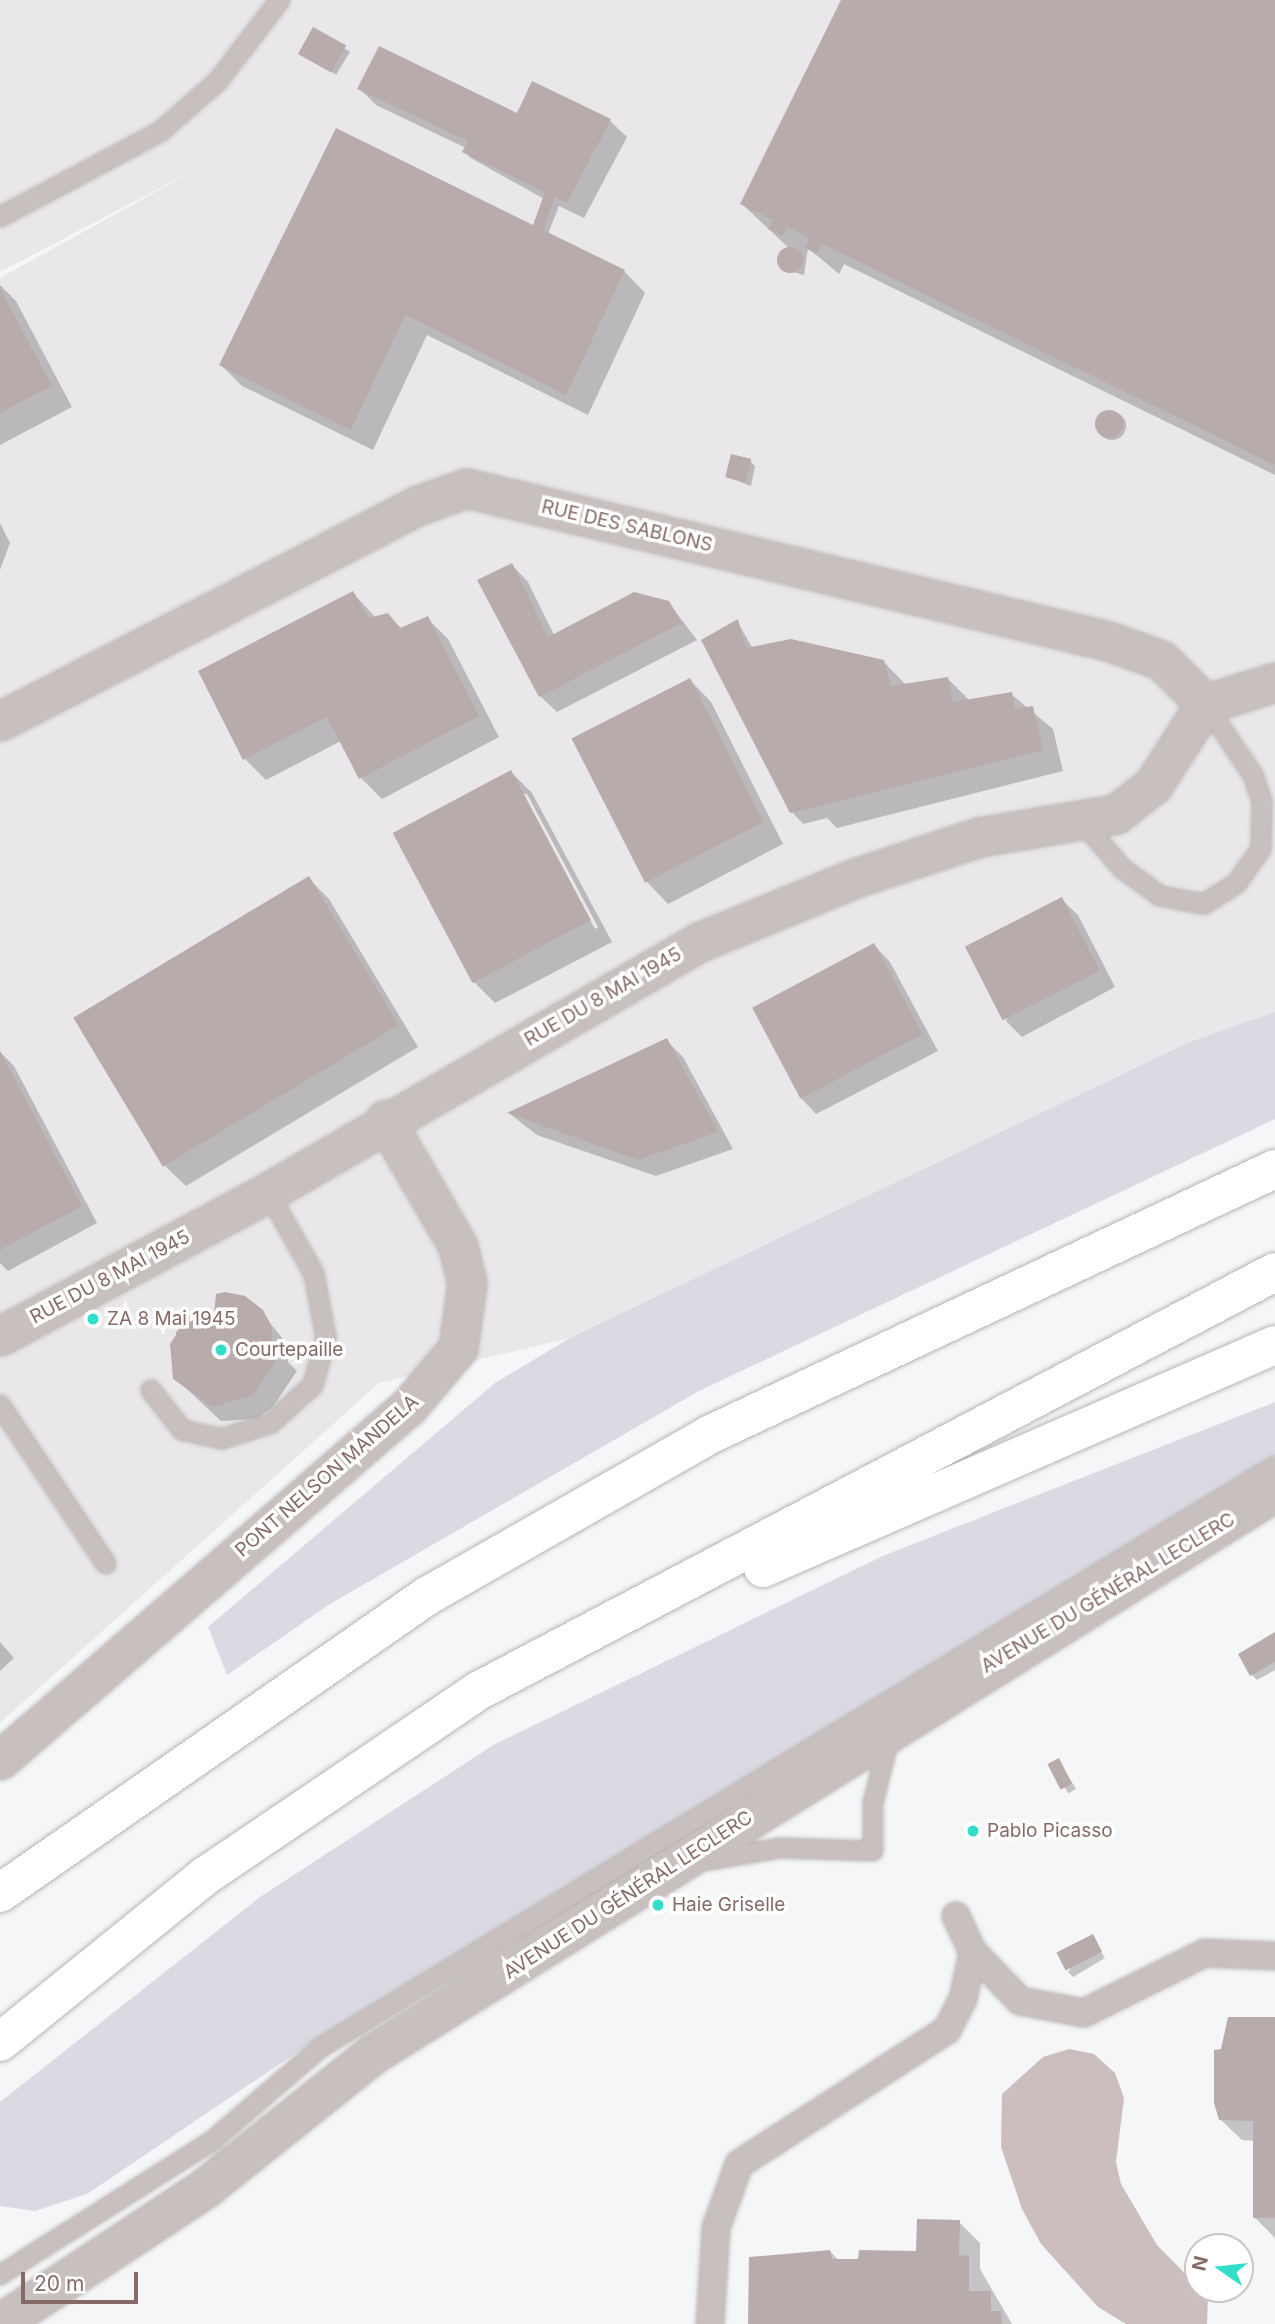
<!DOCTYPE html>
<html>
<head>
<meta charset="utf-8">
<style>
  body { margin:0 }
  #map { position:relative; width:1275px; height:2324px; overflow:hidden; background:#f5f6f8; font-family:Inter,sans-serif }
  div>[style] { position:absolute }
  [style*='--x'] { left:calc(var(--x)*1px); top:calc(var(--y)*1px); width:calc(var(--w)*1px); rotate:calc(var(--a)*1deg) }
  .built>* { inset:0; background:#e9e7e9 }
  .green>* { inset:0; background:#dbdae2 }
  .water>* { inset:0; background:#ccbebe }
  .shadow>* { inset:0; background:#0003; transform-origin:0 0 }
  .round { border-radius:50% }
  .building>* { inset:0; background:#b8abab; transform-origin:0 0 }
  .roads { filter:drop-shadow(0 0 2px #bab4b3) drop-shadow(0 0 2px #bab4b3) }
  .service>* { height:18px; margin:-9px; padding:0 9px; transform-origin:9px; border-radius:9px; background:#c7c0bf }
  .pedestrian>* { height:26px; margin:-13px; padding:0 13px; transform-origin:13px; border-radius:13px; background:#c7c0bf }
  .minor>* { height:37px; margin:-18.5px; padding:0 18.5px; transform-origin:18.5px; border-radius:18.5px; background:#c7c0bf }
  .tertiary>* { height:38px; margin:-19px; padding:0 19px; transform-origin:19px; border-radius:19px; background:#c7c0bf }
  .trunk>* { height:38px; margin:-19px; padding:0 19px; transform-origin:19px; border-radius:19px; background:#fff }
  .dots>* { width:19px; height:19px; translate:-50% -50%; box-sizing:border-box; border:4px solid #fff; border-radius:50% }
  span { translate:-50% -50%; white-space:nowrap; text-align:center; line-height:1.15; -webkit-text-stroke:7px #fff; paint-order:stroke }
  .street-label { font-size:19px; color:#856b68 }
  .poi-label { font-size:19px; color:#856b68 }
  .left { translate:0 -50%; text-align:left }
  .north { position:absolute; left:1184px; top:2233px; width:70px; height:70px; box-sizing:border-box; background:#fff; border:2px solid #cec4c3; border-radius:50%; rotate:284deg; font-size:19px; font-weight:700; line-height:28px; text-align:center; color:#856b68 }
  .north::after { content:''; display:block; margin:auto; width:24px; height:32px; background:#30dec9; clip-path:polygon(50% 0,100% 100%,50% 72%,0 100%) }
  .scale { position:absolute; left:21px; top:2272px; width:117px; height:32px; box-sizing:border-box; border:4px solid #856b68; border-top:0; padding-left:9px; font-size:21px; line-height:24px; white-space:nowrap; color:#856b68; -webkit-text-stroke:5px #fff; paint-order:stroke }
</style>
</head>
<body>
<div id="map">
  <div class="built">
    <i style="clip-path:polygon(0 0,1275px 0,1275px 1036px,570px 1338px,379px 1383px,0 1723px,0 278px,204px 165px,0 272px)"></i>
  </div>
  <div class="green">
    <i style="clip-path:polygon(1275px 1012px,1275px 1119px,699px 1391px,330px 1604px,227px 1675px,208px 1627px,495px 1383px,570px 1338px,1190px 1042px)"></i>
    <i style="clip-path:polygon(1275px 1402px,1275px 1456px,311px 2043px,87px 2194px,35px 2211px,0 2206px,0 2102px,260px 1897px,495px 1744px,885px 1555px)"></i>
  </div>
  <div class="water">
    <i style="clip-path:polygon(1069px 2049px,1094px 2054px,1115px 2073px,1124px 2098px,1116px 2162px,1121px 2184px,1157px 2245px,1208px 2297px,1207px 2324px,1126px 2324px,1098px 2307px,1041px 2244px,1022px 2209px,1001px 2147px,1002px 2094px,1043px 2057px)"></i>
  </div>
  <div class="shadow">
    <i style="clip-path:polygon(843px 0,1275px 0,1275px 475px,844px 264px,839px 274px,808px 248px,804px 275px,781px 269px,781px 250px,793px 252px,742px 204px)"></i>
    <i style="left:314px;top:30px;width:42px;height:27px;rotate:31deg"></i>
    <i style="clip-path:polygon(533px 83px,610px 121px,627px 137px,584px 218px,559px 206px,548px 234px,624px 271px,645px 293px,588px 415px,427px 335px,373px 450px,242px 386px,221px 365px,533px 227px,544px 199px,469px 157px,466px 148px,376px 105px,359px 88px,518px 115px)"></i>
    <i style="clip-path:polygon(0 285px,16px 301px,72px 407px,0 445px)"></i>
    <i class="round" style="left:1098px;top:412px;width:28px;height:28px"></i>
    <i style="clip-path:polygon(750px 461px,755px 466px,751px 486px,727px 477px)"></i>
    <i style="clip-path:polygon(0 523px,10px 543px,0 570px)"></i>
    <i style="clip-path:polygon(512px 565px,528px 582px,554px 635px,668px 602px,697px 640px,557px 712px,540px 696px)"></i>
    <i style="clip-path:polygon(353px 593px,376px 618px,388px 615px,402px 629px,427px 618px,448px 639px,499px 737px,382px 799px,361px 778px,341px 741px,266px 780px,245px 759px)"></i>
    <i style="clip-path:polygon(737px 621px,753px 649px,883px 661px,906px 685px,947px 678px,969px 700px,1011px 694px,1053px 729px,1063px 771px,837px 828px,827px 818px,803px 824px,792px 812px)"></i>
    <i style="clip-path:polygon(690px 680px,711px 702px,783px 844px,668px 904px,647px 882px,575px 741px)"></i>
    <i style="clip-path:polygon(evenodd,511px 772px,532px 793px,612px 942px,495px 1003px,474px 982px,511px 772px,523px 794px,527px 794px,598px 927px,595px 929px,523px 794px)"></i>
    <i style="clip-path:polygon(308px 878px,329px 899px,418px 1047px,186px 1186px,164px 1165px)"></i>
    <i style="clip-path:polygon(1061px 899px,1078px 915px,1115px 987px,1022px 1037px,1006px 1021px)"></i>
    <i style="clip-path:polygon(874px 945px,890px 962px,938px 1051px,816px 1114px,800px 1097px,754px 1008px)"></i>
    <i style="clip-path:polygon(666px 1040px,683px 1057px,733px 1149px,656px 1176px,537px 1135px,510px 1114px)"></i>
    <i style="clip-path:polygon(0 1052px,14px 1066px,97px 1223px,8px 1271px,0 1263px)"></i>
    <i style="clip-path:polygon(255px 1305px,288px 1345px,288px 1362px,297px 1371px,273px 1407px,256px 1419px,221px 1421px,175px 1378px,176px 1332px,194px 1314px,216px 1317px)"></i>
    <i style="clip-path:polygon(1275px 1638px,1275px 1670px,1257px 1680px,1252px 1675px)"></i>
    <i style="clip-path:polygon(0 1642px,14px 1658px,0 1671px)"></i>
    <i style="left:1058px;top:1760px;width:34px;height:9px;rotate:58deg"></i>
    <i style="clip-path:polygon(1092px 1937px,1105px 1958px,1073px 1977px,1068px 1972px)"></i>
    <i style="clip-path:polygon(1275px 2020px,1275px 2238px,1254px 2217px,1255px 2141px,1242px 2140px,1220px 2119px,1222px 2051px)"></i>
    <i style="clip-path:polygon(959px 2222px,980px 2243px,980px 2269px,1012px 2324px,749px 2324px,830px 2251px,839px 2261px,917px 2252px)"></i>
  </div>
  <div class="building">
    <i style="clip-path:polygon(841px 0,1275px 0,1275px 465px,822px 244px,817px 254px,805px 248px,810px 238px,787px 227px,783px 236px,768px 229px,773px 220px,740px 204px)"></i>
    <i style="left:313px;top:27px;width:38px;height:31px;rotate:29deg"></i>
    <i style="clip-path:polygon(379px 46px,517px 113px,532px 81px,611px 119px,567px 203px,555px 197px,543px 230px,625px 270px,566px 395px,405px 315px,351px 430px,219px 365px,336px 128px,533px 225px,545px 192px,462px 152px,468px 141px,357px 89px)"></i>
    <i class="round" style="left:777px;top:247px;width:26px;height:26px"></i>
    <i style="clip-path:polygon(0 288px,52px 386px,0 413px)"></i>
    <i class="round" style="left:1095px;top:410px;width:28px;height:28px"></i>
    <i style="left:731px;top:454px;width:21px;height:24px;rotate:14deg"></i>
    <i style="clip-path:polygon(512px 563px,548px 637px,634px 592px,669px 601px,682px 623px,539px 697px,477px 580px)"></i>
    <i style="clip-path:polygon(353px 591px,368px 618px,388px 613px,400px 628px,428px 616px,479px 716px,359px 779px,327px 717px,243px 760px,198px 671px)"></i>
    <i style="clip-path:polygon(738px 619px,746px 648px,791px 639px,884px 660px,891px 686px,948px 677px,953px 702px,1012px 692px,1015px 709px,1033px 706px,1043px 750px,790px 813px,701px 640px)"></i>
    <i style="left:690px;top:678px;width:162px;height:133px;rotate:63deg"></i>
    <i style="left:511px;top:770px;width:170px;height:134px;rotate:62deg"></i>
    <i style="left:309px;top:876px;width:174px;height:275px;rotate:59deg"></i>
    <i style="left:1062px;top:897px;width:83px;height:109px;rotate:63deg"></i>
    <i style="left:874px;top:943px;width:103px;height:138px;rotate:62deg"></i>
    <i style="clip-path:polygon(667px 1038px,718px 1132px,638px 1160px,507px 1113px)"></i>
    <i style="clip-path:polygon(0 1051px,82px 1206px,0 1250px)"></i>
    <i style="clip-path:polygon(225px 1292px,245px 1296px,263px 1310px,272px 1327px,272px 1351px,281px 1353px,253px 1395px,213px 1407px,173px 1379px,170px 1344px,190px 1314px,214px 1315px,216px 1294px)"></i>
    <i style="clip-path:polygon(1275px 1632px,1275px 1662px,1250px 1676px,1238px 1654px)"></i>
    <i style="left:1059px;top:1758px;width:29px;height:13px;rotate:63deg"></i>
    <i style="left:1093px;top:1934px;width:20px;height:41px;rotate:63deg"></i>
    <i style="clip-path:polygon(1228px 2017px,1275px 2017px,1275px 2218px,1253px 2218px,1253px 2121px,1219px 2120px,1214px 2103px,1214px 2050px,1221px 2049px)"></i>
    <i style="clip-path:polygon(917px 2219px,960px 2220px,959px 2256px,969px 2255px,969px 2291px,991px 2291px,991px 2311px,1001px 2311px,1002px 2324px,748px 2324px,749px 2257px,830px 2250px,832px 2259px,858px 2259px,859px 2250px,916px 2251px)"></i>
  </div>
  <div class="roads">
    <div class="service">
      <i style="--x:0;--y:217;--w:181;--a:-28"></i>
      <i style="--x:160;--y:132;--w:77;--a:-41.3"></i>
      <i style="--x:218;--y:81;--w:102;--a:-52.6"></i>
      <i style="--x:1082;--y:822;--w:62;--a:48.9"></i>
      <i style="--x:1123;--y:869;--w:46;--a:36.1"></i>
      <i style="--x:1160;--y:896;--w:45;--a:10.3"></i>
      <i style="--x:1204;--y:904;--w:39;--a:-32"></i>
      <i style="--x:1237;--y:883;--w:42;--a:-54.8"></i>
      <i style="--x:1261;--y:849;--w:48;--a:-88.8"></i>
      <i style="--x:1262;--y:801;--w:28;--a:-109"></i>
      <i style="--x:1253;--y:775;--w:86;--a:-124.1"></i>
      <i style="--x:151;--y:1390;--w:51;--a:52.2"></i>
      <i style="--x:182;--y:1430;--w:41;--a:12.7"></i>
      <i style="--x:222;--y:1439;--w:52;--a:-18.1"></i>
      <i style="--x:271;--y:1423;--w:57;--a:-42.1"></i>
      <i style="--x:313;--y:1385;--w:49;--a:-74.5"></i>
      <i style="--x:326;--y:1338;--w:65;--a:-100.6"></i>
      <i style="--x:314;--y:1274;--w:94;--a:-119.3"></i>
      <i style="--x:0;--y:1405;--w:191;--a:56.3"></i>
      <i style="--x:709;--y:1860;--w:73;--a:-9.5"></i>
      <i style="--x:781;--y:1848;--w:92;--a:1.9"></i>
      <i style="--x:873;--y:1851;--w:48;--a:-90"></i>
      <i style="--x:873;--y:1803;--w:70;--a:-76"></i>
      <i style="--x:0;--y:2275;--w:251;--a:-32.3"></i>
      <i style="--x:212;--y:2141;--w:143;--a:-40.7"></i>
      <i style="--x:320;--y:2048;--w:1118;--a:-31.36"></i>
    </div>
    <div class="pedestrian">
      <i style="--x:956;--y:1916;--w:40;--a:65"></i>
      <i style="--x:973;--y:1952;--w:68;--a:46.2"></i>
      <i style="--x:1020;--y:2001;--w:65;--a:10.6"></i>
      <i style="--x:1084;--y:2013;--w:135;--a:-26.4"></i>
      <i style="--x:1205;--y:1953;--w:70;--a:2.5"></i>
      <i style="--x:710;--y:2324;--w:96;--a:-86.4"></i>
      <i style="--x:716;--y:2228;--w:68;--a:-70.2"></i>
      <i style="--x:739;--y:2164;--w:247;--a:-32.8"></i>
      <i style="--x:947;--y:2030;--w:35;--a:-63"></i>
      <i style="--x:963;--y:1999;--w:48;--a:-78"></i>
    </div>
    <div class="minor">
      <i style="--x:1205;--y:704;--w:73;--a:-17.4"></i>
      <i style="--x:0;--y:721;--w:468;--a:-27.3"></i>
      <i style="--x:416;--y:506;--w:53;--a:-19.8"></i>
      <i style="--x:466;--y:488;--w:660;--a:13.4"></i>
      <i style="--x:1108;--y:641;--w:56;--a:19.7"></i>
      <i style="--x:1161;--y:660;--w:62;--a:45"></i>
      <i style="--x:0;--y:1336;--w:304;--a:-28.2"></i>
      <i style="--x:268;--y:1192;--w:498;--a:-30.1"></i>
      <i style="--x:699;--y:942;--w:169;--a:-22.3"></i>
      <i style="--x:855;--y:878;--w:131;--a:-18.3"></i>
      <i style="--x:979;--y:837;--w:139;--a:-9.5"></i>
      <i style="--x:1116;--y:814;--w:47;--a:-38.1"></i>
      <i style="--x:1153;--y:785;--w:96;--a:-57.3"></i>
      <i style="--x:0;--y:1760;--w:541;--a:-40.88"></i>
      <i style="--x:409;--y:1406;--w:76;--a:-49.8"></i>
      <i style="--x:458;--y:1348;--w:66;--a:-82.1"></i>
      <i style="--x:467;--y:1283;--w:38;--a:-104"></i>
      <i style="--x:458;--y:1246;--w:146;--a:-120.1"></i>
    </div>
    <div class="tertiary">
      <i style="--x:0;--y:2324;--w:247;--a:-33.4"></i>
      <i style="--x:206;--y:2188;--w:215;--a:-38.6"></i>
      <i style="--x:374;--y:2054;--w:1062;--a:-31.95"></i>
    </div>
    <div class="trunk">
      <i style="--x:763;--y:1568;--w:558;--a:-23.54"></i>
      <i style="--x:0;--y:1893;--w:520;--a:-34.82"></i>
      <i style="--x:427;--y:1596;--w:327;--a:-29.7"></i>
      <i style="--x:711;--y:1434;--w:623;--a:-25.17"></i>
      <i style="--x:0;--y:2042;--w:264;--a:-39"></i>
      <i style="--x:205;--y:1876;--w:330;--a:-34.1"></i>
      <i style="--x:478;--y:1691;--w:900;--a:-27.73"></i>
    </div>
  </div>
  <div class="dots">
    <i style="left:93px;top:1319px;background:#30dec9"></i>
    <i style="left:221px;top:1350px;background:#30dec9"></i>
    <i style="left:973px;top:1831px;background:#30dec9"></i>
    <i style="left:658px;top:1905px;background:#30dec9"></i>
  </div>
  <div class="street-label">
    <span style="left:627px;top:526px;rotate:13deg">RUE DES SABLONS</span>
    <span style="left:603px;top:997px;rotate:-30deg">RUE DU 8 MAI 1945</span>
    <span style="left:110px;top:1277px;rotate:-28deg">RUE DU 8 MAI 1945</span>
    <span style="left:327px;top:1476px;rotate:-41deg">PONT NELSON MANDELA</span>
    <span style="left:1108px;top:1593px;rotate:-31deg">AVENUE DU GÉNÉRAL LECLERC</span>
    <span style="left:628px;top:1895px;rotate:-33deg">AVENUE DU GÉNÉRAL LECLERC</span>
  </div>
  <div class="poi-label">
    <span class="left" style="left:107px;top:1319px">ZA 8 Mai 1945</span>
    <span class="left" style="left:235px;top:1350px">Courtepaille</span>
    <span class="left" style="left:987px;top:1831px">Pablo Picasso</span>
    <span class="left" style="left:672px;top:1905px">Haie Griselle</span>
  </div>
  <div class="north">N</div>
  <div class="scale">20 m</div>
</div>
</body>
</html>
